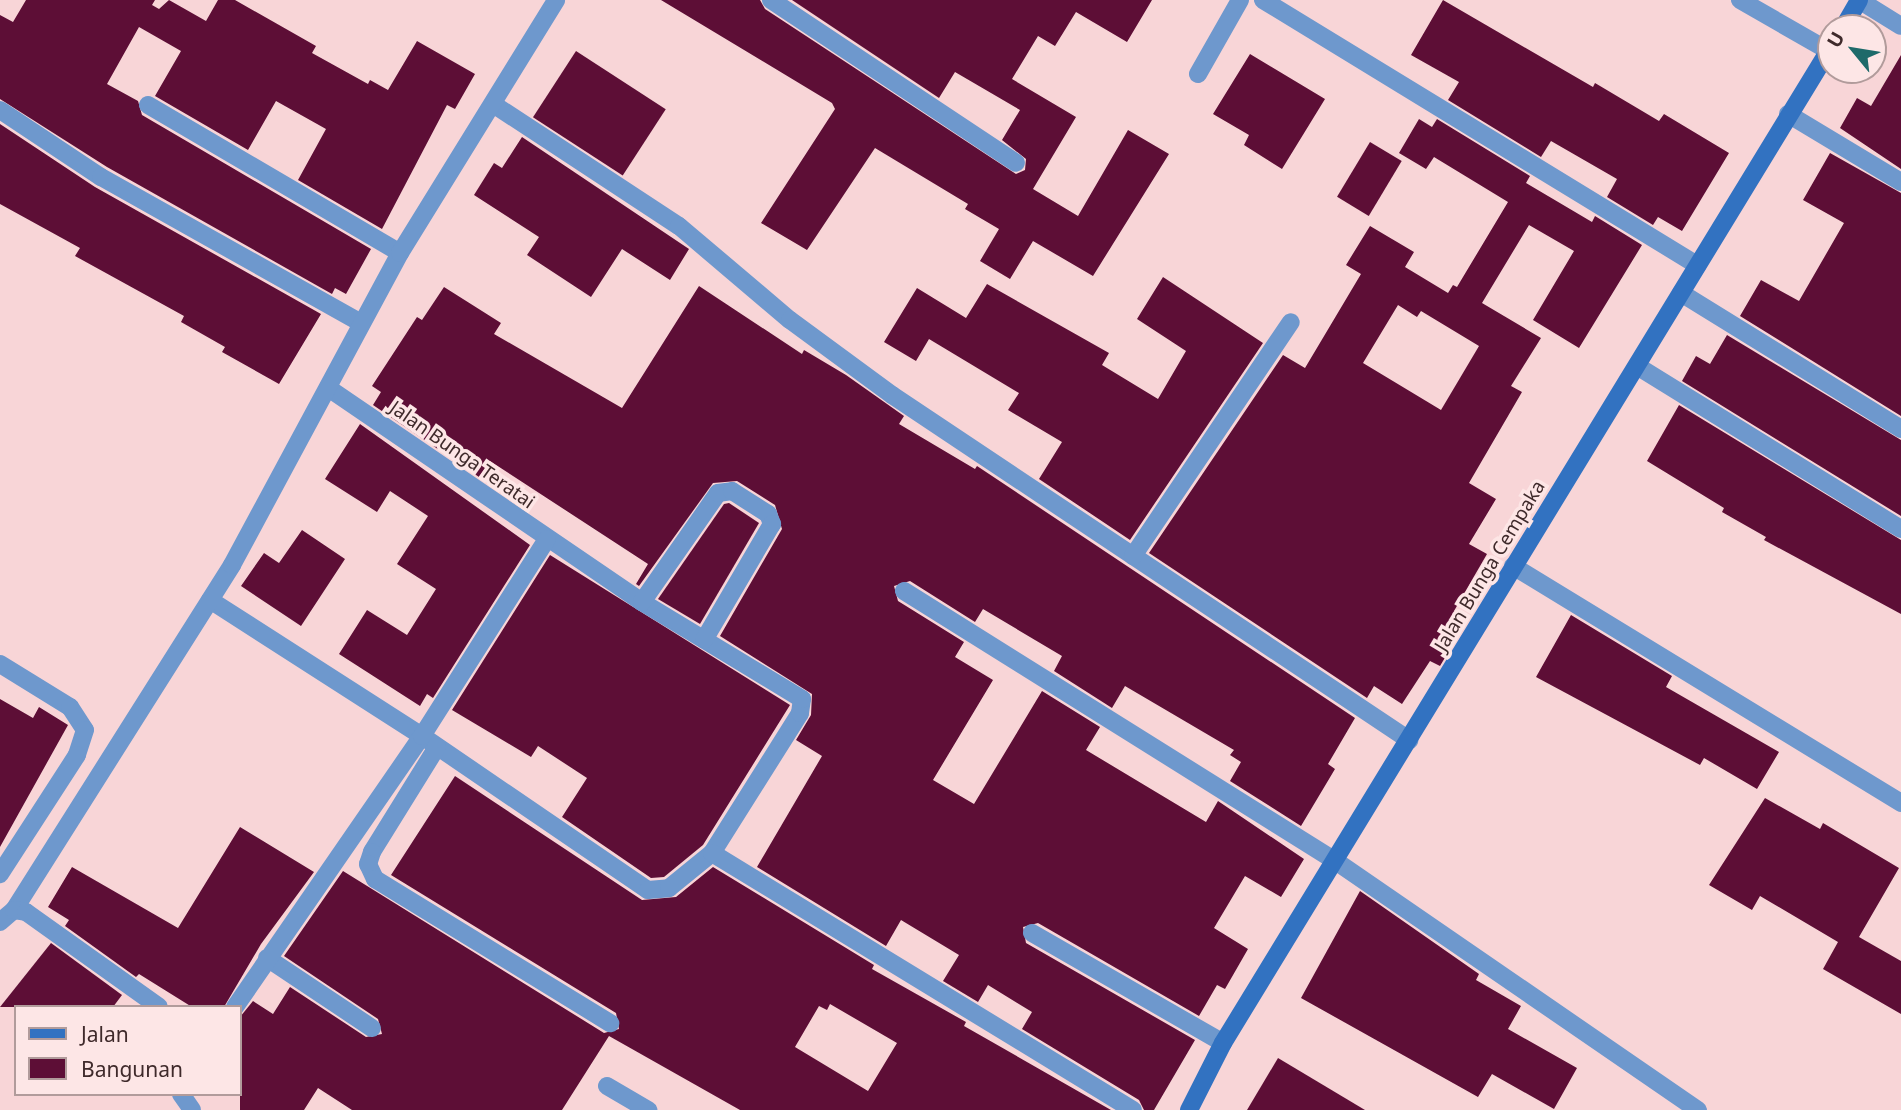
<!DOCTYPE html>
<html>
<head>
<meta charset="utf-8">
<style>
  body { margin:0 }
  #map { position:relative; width:1901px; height:1110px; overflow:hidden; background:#f8d5d7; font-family:"Noto Sans",sans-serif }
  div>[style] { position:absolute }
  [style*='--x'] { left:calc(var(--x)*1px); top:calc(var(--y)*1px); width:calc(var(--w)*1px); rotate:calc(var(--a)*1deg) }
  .building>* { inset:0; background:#5d0e36; transform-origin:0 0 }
  .street>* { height:18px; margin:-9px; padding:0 9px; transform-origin:9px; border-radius:9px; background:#6e98cd }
  .secondary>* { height:18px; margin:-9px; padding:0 9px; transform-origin:9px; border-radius:9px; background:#3272c1 }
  span { translate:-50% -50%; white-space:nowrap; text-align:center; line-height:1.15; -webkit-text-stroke:7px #fde6e6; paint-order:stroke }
  .street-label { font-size:19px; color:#3f2a2b }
  .legend { position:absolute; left:14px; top:1005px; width:228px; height:91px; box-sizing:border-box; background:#fde6e6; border:2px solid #b19b9b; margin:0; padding:9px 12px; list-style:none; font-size:21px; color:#3f2a2b }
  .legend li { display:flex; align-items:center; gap:14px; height:35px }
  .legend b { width:35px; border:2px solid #b19b9b }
  .north { position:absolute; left:1817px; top:14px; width:70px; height:70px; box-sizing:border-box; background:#fde6e6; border:2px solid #b19b9b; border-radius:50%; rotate:300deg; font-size:19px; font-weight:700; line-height:28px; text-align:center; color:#3f2a2b }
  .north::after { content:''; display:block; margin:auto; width:24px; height:32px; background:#1e6a6a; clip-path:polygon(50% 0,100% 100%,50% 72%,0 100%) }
</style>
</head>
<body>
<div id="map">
  <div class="building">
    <i style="clip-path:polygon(26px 0,155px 0,152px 5px,159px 9px,169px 0,206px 21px,218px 0,235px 0,316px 46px,312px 53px,368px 84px,370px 80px,388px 90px,417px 41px,475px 74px,455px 109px,447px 105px,382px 229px,298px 180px,326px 129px,276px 101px,248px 150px,155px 96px,181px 51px,139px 27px,107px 84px,138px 101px,142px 115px,371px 249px,346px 294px,335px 288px,332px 294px,107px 167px,0 99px,0 15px,13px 22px)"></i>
    <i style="clip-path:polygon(661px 0,760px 0,765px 9px,1016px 174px,1025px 170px,1026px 159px,1002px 140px,1020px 110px,955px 72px,939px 98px,792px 0,1152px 0,1127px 42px,1076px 12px,1055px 46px,1038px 36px,1012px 79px,1076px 117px,1033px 189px,1078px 216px,1128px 130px,1169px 154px,1093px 276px,1033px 241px,1010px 279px,980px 261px,999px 229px,965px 209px,968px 204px,875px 148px,807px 250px,761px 223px,835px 109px,832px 103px)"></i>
    <i style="clip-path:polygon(1443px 0,1593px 87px,1595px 83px,1659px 121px,1664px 114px,1729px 153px,1682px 231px,1658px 217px,1653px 225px,1607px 197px,1617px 179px,1551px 141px,1541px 157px,1448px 100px,1459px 82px,1411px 55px)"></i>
    <i style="left:576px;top:51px;width:107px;height:79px;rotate:33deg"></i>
    <i style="clip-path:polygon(1250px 54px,1325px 99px,1282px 169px,1244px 145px,1249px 135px,1213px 114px)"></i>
    <i style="clip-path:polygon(1901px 55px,1901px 169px,1840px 128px,1857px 98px,1871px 106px)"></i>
    <i style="clip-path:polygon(evenodd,1419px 119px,1432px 127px,1437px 119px,1530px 176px,1526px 183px,1592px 222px,1595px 216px,1642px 245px,1579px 348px,1533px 320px,1574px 251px,1529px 225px,1482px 303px,1541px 338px,1511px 386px,1522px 392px,1469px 483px,1496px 499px,1469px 544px,1487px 554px,1454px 611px,1468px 619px,1440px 666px,1430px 661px,1402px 704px,1374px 686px,1367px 698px,1149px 553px,1283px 355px,1305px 368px,1361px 274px,1346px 265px,1370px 226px,1414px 252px,1405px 267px,1448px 293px,1453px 285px,1457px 287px,1508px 202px,1434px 157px,1426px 169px,1399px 153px,1419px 119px,1398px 305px,1417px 317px,1421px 311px,1479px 346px,1441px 410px,1363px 363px,1398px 305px)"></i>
    <i style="clip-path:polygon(0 124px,95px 187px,321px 314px,279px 384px,222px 352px,225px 347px,181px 322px,184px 316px,75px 256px,80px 248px,0 204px)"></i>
    <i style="clip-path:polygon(522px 137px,689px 249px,670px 280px,622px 249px,591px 297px,527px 255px,539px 237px,474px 195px,494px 163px,502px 168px)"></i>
    <i style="left:1370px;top:142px;width:37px;height:64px;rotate:31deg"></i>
    <i style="clip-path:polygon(1830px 153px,1901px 193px,1901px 416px,1740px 316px,1761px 280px,1799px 301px,1844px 223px,1803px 200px)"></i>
    <i style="clip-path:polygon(1163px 277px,1263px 343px,1130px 540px,1039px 479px,1062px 442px,1008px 410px,1019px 393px,929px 339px,916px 361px,884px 342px,917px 288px,966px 318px,987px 284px,1109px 353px,1102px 365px,1158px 399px,1186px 351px,1137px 319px)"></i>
    <i style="clip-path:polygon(699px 286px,802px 354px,804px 350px,846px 375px,904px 416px,899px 424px,975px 469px,977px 466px,1355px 718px,1328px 764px,1335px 769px,1301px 826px,1230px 781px,1241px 762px,1230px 755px,1234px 750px,1125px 686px,1112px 708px,1054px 671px,1062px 656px,983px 609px,975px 622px,910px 581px,894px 586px,898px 601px,964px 642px,955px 657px,993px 680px,933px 780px,974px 804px,1042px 691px,1100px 727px,1086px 750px,1206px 822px,1218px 801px,1304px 859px,1281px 897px,1245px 876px,1214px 928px,1248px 949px,1225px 989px,1217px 985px,1199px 1016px,1038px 923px,1023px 927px,1026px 943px,1195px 1040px,1154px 1110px,1144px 1110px,1139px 1100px,1022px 1029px,1032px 1012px,988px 985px,978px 1002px,943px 981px,959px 955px,901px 920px,886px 946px,757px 867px,822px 756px,796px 740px,811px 715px,812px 694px,720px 636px,782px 529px,775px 505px,737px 481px,713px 483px,639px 586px,636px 584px,648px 564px,490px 461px,479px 477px,373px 405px,381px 392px,372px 386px,417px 317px,422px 320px,444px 287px,501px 323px,494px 334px,622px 408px)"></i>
    <i style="clip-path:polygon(1727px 335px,1901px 440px,1901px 516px,1682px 381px,1696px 356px,1710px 364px)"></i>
    <i style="clip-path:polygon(1679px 405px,1901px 540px,1901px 614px,1764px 540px,1766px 537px,1722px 512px,1724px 508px,1647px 461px)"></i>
    <i style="clip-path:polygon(360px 424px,530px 545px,433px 698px,427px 694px,420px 706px,339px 654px,367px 610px,407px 635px,436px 589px,397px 564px,428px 516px,390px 491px,377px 512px,325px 479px)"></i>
    <i style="clip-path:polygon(729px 503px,759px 523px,700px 624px,658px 599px,724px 504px)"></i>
    <i style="clip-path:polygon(302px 530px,345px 559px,301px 626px,241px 586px,264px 553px,279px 563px)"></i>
    <i style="clip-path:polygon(550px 555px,790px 705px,703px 845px,664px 877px,651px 878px,562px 817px,587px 778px,538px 746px,531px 757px,452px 710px)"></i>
    <i style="clip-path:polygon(1571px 615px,1672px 676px,1666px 687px,1779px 752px,1757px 789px,1704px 758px,1700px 765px,1536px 677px)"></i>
    <i style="clip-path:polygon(0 699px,33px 718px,39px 707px,68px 725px,0 847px)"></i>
    <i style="clip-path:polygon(evenodd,455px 776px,642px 900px,676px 897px,713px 867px,874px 965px,872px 969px,966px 1022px,964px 1026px,1111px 1110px,740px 1110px,609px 1036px,562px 1110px,352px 1110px,318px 1088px,304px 1110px,240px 1110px,240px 1017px,253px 1001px,273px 1014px,290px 987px,366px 1037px,382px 1034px,378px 1019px,284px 956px,343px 871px,604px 1033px,619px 1029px,616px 1013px,391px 875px,455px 776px,830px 1004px,897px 1043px,868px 1091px,795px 1047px,819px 1006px,827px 1010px,830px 1004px)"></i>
    <i style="clip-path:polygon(1765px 798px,1820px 829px,1823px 823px,1899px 868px,1859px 937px,1901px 961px,1901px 1014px,1823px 969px,1838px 942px,1760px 896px,1752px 910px,1709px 885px)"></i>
    <i style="clip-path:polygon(240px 827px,314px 872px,261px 944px,224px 1007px,192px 1007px,139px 974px,136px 977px,65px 926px,69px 920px,48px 907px,72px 867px,178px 928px)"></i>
    <i style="clip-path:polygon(1360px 891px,1479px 974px,1476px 980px,1521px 1006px,1508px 1029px,1577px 1068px,1554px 1109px,1492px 1074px,1478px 1097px,1301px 998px)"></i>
    <i style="clip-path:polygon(51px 943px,122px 995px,113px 1007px,0 1007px)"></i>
    <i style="clip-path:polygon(1278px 1058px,1365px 1110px,1247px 1110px)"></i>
  </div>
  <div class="street">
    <i style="--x:771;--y:0;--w:294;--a:33.6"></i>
    <i style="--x:1263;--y:0;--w:509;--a:31.41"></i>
    <i style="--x:1740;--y:0;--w:103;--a:29.8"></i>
    <i style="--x:1859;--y:0;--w:49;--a:31.8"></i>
    <i style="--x:1198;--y:74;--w:85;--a:-60.4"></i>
    <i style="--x:493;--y:104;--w:222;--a:33.3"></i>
    <i style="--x:679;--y:226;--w:145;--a:40.3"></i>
    <i style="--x:790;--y:320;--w:127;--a:36.3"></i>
    <i style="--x:892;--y:395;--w:622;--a:33.72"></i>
    <i style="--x:148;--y:105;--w:292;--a:30.4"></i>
    <i style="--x:0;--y:110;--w:121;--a:33.6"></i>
    <i style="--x:101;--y:177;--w:298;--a:29.3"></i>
    <i style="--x:1788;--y:114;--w:132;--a:31"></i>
    <i style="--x:1681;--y:293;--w:259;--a:31.7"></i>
    <i style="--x:1637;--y:366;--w:310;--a:31.7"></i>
    <i style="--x:1133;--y:556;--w:282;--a:-56"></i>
    <i style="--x:1513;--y:566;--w:455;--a:31.4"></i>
    <i style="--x:904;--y:591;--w:511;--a:32.04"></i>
    <i style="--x:1337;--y:862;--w:438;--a:34.5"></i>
    <i style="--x:210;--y:600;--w:252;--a:32.7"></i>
    <i style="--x:422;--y:736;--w:273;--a:34.3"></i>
    <i style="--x:648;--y:890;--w:21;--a:-5"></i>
    <i style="--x:669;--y:888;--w:55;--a:-39.1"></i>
    <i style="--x:712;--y:853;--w:165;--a:-57.8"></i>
    <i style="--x:800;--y:713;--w:14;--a:-82"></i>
    <i style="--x:802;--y:699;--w:187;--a:-148.8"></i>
    <i style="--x:642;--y:602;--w:380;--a:-145.7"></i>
    <i style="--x:642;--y:602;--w:133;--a:-55.1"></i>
    <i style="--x:718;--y:493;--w:14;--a:-8"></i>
    <i style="--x:732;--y:491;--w:43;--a:32.6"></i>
    <i style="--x:768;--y:514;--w:11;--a:68"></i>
    <i style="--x:772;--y:524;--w:134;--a:120.4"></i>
    <i style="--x:0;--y:664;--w:82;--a:31.6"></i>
    <i style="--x:70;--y:707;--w:27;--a:57"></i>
    <i style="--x:85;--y:730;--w:26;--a:108"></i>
    <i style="--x:77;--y:755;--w:142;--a:122.9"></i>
    <i style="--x:437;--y:747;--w:123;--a:121.8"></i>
    <i style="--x:372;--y:852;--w:13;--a:108"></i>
    <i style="--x:368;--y:864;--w:17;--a:65"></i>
    <i style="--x:375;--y:879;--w:276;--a:31.5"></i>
    <i style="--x:712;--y:853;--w:493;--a:31.4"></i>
    <i style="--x:14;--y:910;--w:408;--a:-57.7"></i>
    <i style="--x:232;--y:565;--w:354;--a:-61.7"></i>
    <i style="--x:400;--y:253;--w:297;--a:-58.3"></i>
    <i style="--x:0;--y:922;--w:18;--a:-41"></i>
    <i style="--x:14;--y:910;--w:12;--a:9"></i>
    <i style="--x:26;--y:912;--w:163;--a:35.5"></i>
    <i style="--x:1032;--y:933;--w:220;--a:29.9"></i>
    <i style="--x:267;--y:958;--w:126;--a:33.7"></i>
    <i style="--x:235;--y:1007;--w:329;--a:-55.4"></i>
    <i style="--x:422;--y:736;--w:233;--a:-57.6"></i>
    <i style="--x:607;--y:1086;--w:48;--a:30.3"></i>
    <i style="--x:181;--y:1094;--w:19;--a:55"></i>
  </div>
  <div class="secondary">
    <i style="--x:1843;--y:28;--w:32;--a:-60"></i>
    <i style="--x:1189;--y:1110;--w:75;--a:-63.1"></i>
    <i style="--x:1223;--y:1043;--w:1167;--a:-58.6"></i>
  </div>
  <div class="street-label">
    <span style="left:462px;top:455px;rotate:35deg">Jalan Bunga Teratai</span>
    <span style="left:1490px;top:566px;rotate:-59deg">Jalan Bunga Cempaka</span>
  </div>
  <ul class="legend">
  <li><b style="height:9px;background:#3272c1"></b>Jalan</li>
  <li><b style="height:19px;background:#5d0e36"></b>Bangunan</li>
  </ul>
  <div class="north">U</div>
</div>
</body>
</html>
